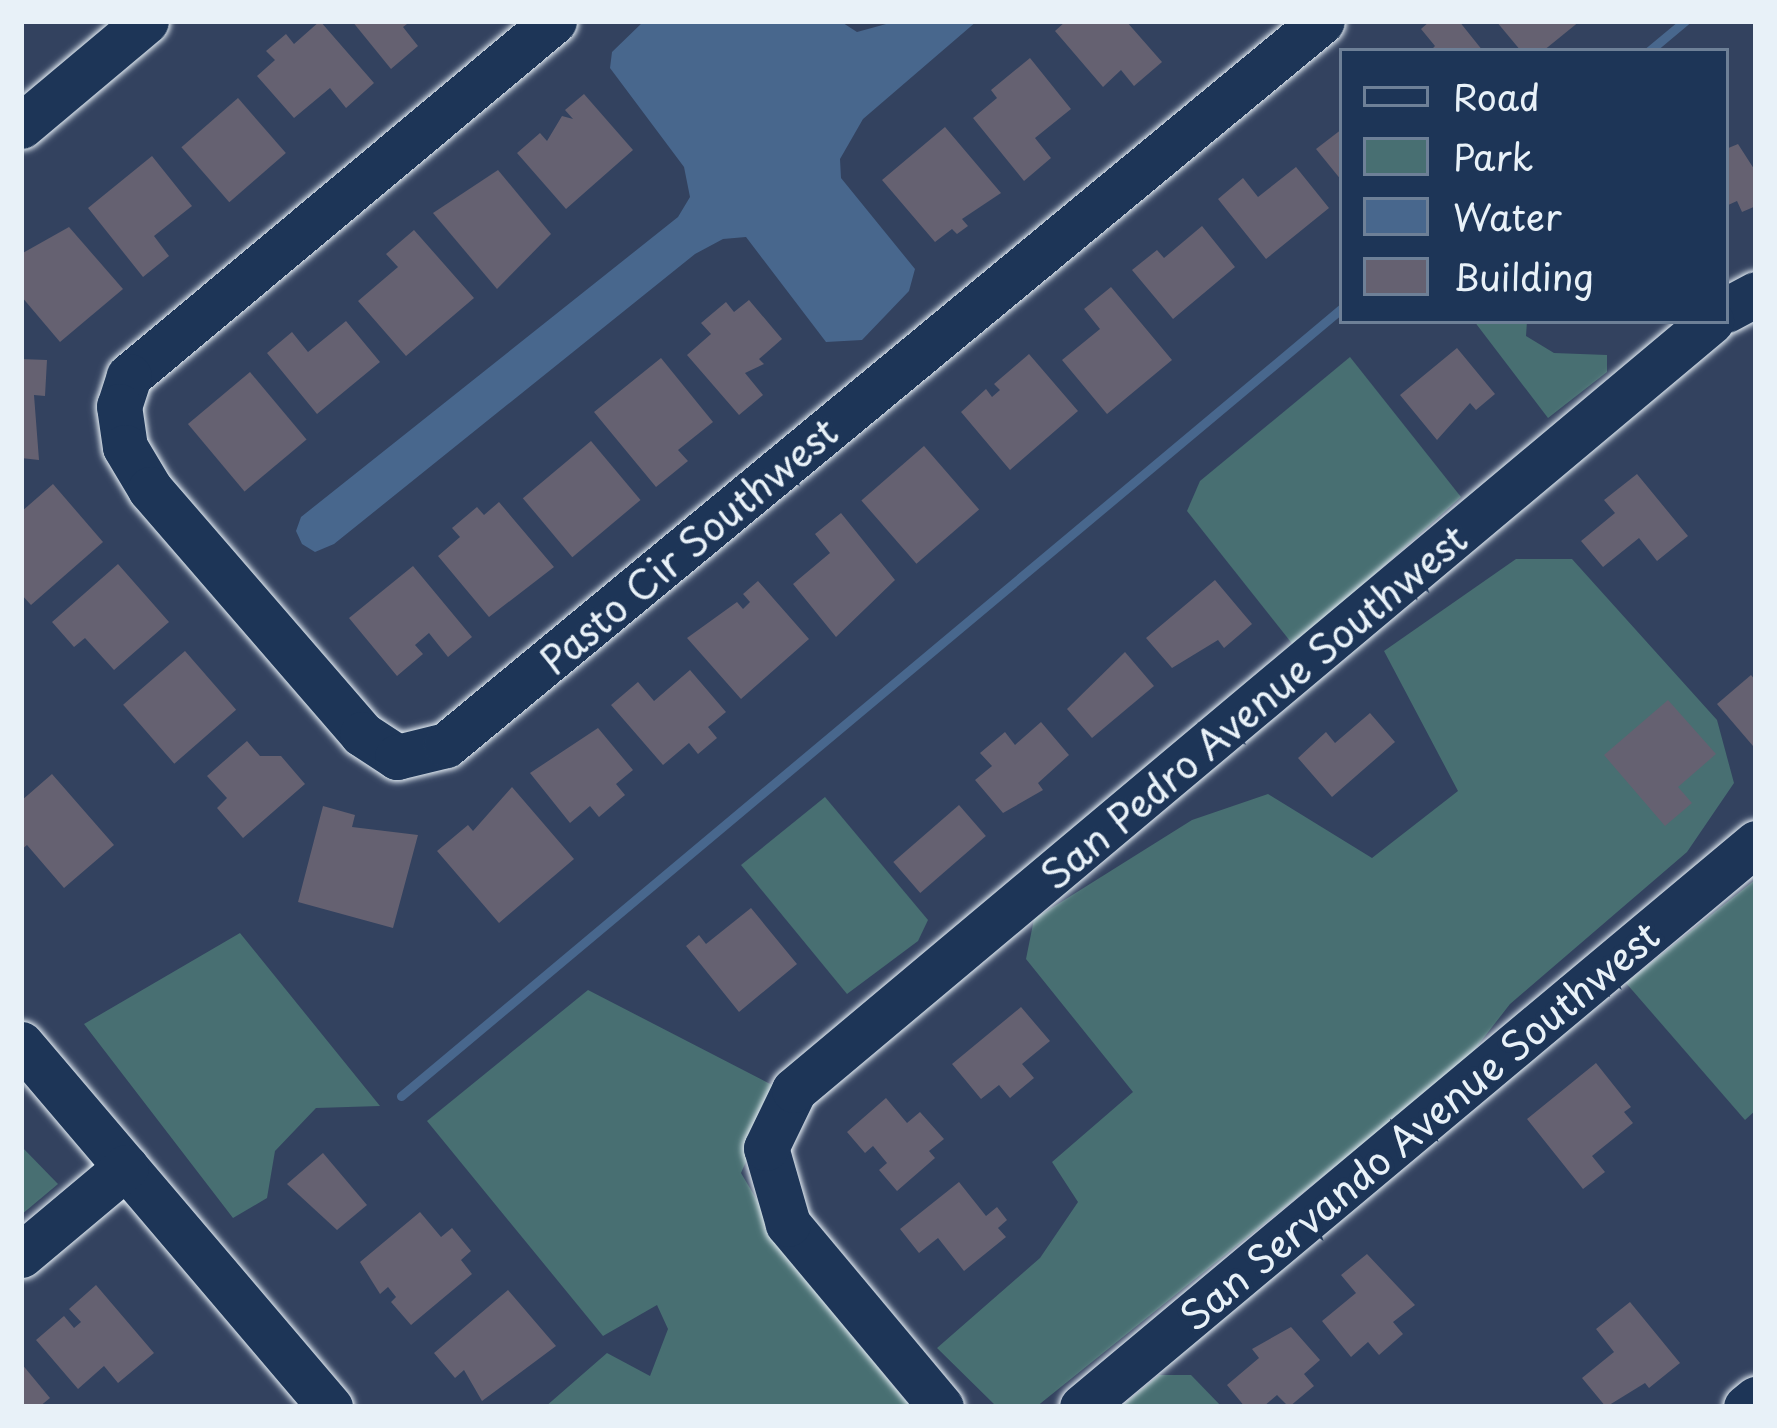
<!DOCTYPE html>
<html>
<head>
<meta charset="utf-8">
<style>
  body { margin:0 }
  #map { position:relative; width:1777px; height:1428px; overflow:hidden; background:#33425f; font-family:"Playpen Sans",sans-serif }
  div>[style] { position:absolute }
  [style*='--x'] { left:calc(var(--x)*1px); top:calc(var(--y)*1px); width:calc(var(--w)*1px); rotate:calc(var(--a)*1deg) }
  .green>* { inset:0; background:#486f72 }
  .water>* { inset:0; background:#48678d }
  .stream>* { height:9px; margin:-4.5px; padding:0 4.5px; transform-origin:4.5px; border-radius:4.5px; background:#48678d }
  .building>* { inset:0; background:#656171; transform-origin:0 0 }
  .roads { filter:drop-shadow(0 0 3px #e8f1f8) drop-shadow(0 0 3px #e8f1f8) }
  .minor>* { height:45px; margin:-22.5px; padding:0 22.5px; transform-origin:22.5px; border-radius:22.5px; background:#1d3557 }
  span { translate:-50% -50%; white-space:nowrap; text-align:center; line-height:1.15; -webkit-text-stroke:10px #1d3557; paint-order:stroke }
  .street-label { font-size:39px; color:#e8f1f8 }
  .frame { position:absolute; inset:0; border:24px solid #e8f1f8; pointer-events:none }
  .legend { position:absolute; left:1339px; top:48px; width:390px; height:276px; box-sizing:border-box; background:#1d3557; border:3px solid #6e8097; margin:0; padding:15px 21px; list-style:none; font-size:36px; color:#e8f1f8 }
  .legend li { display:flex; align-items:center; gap:24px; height:60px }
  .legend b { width:60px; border:3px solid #6e8097 }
</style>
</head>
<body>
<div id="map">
  <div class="green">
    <i style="clip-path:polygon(1474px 321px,1527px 321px,1526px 336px,1554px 353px,1607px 355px,1607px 372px,1548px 418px)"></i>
    <i style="clip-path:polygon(1350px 357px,1461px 497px,1294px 646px,1187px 511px,1200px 481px)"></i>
    <i style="clip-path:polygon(1516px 559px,1572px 559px,1717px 720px,1734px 783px,1687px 852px,1510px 1004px,1465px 1062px,1036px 1407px,997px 1407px,937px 1348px,1040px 1258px,1078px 1202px,1052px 1162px,1133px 1092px,1026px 959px,1034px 919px,1192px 820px,1268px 794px,1372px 858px,1458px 791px,1384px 651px)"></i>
    <i style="clip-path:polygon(825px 797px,928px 920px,918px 941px,847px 994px,741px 865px)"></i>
    <i style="clip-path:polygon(1756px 879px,1756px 1110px,1745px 1120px,1626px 983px)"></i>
    <i style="clip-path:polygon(240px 933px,380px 1106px,316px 1108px,275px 1151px,267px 1198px,233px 1218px,84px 1024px)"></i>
    <i style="clip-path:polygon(588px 990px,778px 1088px,741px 1173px,798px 1269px,909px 1405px,545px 1407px,607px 1353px,650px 1376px,668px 1329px,657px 1305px,603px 1336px,427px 1121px)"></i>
    <i style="clip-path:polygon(21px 1146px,58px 1184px,21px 1215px)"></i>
    <i style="clip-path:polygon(1159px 1375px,1191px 1375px,1222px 1407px,1120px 1407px)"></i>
  </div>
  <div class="water">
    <i style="clip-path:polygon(644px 21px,840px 21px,857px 32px,897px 21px,977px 21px,863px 119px,840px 159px,841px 178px,915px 269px,909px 291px,862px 340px,826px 342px,746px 237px,723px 239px,695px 254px,334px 544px,315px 552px,302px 544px,296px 531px,301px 517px,678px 217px,690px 197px,684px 167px,610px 68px,612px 52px)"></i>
  </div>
  <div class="stream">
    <i style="--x:1649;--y:51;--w:47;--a:-39.8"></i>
    <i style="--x:401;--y:1096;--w:1227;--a:-39.94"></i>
  </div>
  <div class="building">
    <i style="clip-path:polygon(320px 21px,374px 83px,346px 108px,330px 88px,294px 118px,257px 76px,275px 60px,266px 51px,286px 34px,294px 44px)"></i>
    <i style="clip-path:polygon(352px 21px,411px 21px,403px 27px,418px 46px,391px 69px)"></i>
    <i style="clip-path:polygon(1066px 21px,1126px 21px,1162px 62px,1134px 86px,1121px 70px,1103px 87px,1055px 31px)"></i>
    <i style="clip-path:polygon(1430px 21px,1459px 21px,1483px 51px,1430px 51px,1435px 46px,1421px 29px)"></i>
    <i style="clip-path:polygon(1496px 21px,1580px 21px,1543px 51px,1521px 51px)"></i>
    <i style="clip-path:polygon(1030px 58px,1071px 109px,1035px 138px,1051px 158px,1024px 181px,973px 118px,997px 98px,991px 90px)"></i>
    <i style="clip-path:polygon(584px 94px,633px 150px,566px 209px,517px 153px,540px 133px,547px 141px,562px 116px,573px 119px,565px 110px)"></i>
    <i style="left:238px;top:98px;width:73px;height:75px;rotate:49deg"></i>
    <i style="clip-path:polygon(945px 127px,1001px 193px,962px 219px,968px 226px,957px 234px,952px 229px,935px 242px,882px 180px)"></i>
    <i style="clip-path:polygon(1342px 129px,1342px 181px,1316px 149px)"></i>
    <i style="clip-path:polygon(1738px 144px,1756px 172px,1756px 206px,1742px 212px,1737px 201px,1726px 206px,1726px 149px)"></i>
    <i style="clip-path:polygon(152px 156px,192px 206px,154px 236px,169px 256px,143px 277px,88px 208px)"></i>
    <i style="clip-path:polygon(1296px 167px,1329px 208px,1266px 259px,1218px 199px,1243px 178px,1258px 197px)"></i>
    <i style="clip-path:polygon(498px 170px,551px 234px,497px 289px,433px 213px)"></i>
    <i style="clip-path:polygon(1202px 226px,1235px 267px,1173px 319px,1132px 270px,1157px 250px,1164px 258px)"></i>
    <i style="clip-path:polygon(69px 227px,123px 289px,60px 342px,21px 296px,21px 254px)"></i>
    <i style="clip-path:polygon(414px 230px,474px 298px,406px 356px,358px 301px,398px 267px,386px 254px)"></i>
    <i style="clip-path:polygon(1111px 287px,1172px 360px,1107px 414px,1062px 360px,1100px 329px,1084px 309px)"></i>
    <i style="clip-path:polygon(749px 300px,782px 339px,759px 359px,764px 364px,745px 373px,763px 395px,739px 415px,687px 355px,711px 334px,701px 323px,726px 302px,734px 312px)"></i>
    <i style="clip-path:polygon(346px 321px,380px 362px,317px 414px,267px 353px,292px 332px,308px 352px)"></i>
    <i style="clip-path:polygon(1457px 348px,1495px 394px,1476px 410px,1470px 403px,1437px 440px,1400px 395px)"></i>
    <i style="clip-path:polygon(1029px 354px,1078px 411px,1010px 470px,961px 412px,986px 389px,992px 397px,1000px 390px,994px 384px)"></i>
    <i style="clip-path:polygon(661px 358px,713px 422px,678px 450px,688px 461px,656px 487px,594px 412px)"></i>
    <i style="clip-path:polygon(21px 359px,47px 360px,45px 396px,34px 395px,39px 460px,21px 458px)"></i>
    <i style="left:250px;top:372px;width:88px;height:81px;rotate:50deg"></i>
    <i style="left:591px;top:441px;width:77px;height:89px;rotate:50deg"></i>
    <i style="left:924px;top:446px;width:84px;height:83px;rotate:49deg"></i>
    <i style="clip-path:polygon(1637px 474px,1688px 536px,1657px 561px,1639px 538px,1603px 567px,1581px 541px,1615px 513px,1604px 500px)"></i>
    <i style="clip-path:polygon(53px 484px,103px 542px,31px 605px,21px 594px,21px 512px)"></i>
    <i style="clip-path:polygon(499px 502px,554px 567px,489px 617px,438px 556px,460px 537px,452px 528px,477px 507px,484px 515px)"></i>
    <i style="clip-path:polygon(841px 513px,895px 580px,836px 637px,793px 584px,830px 553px,815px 534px)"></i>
    <i style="clip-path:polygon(118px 564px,169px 622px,114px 670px,85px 638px,74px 647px,52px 622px)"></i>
    <i style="clip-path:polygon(413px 566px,472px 637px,448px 657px,429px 633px,415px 645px,423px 654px,397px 676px,349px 618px)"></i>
    <i style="clip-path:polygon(1215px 580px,1252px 624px,1224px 648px,1218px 640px,1172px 668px,1146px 638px)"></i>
    <i style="clip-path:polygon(758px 581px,809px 639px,741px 699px,687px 638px,737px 602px,743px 609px,750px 602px,743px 594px)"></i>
    <i style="left:185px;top:651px;width:78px;height:82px;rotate:49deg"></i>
    <i style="clip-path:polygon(1125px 652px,1154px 686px,1092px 738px,1067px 709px)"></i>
    <i style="clip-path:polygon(690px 670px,726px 712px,708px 727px,717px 738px,698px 754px,689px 743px,663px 765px,611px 705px,638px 682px,654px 701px)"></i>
    <i style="clip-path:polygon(1751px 675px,1756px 681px,1753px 746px,1717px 704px)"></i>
    <i style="clip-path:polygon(1668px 700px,1716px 754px,1678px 787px,1692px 803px,1665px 826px,1604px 755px)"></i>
    <i style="clip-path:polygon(1370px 713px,1395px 742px,1332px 797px,1298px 758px,1326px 732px,1335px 743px)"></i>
    <i style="clip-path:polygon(1041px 722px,1069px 755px,1038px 783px,1043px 790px,1003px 813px,975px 780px,992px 766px,980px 753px,1005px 732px,1015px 745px)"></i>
    <i style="clip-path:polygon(598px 728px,633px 770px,616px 784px,625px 795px,599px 817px,590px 806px,570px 823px,530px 773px)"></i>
    <i style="clip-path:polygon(247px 741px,260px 756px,281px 756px,305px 784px,243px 838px,217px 808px,227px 798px,207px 776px)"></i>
    <i style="clip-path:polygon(52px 774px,114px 845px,64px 888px,27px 845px,21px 850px,21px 801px)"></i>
    <i style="clip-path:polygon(512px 787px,574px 859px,499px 923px,437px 851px,468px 825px,473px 831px)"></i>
    <i style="left:959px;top:805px;width:41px;height:87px;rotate:49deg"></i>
    <i style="clip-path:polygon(323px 806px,355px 815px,352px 827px,418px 835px,393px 928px,298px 902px)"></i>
    <i style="clip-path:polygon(751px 908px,797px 964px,739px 1012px,686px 946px,699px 935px,706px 944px)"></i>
    <i style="clip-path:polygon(1021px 1007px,1050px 1041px,1022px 1064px,1034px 1078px,1010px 1098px,999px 1085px,981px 1099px,952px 1064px)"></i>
    <i style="clip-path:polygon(1596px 1063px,1631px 1107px,1624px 1112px,1633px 1123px,1592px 1156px,1605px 1172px,1583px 1189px,1527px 1119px)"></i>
    <i style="clip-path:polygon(886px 1098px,907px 1123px,920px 1112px,944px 1139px,929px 1151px,935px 1158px,897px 1191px,879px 1170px,887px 1163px,873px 1146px,865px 1153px,847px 1132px)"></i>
    <i style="clip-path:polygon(323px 1153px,367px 1205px,337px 1230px,287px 1184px)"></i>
    <i style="clip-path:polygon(959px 1182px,986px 1216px,997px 1207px,1007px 1220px,998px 1228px,1006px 1237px,964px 1271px,938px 1238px,919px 1253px,900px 1229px)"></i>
    <i style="clip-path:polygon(420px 1212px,441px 1237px,452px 1228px,471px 1251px,461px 1260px,472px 1274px,411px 1325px,391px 1302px,396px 1297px,388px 1287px,380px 1294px,360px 1262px)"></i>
    <i style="clip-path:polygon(1367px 1254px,1415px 1305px,1393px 1322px,1403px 1334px,1379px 1355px,1368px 1342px,1351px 1357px,1322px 1321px,1356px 1293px,1341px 1275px)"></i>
    <i style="clip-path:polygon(96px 1285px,154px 1353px,118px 1383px,104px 1366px,78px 1389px,36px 1340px,64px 1316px,74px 1328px,81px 1322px,69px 1309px)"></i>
    <i style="clip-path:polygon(508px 1290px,556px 1346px,482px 1401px,464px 1370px,455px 1378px,434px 1353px)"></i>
    <i style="clip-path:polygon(1630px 1302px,1680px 1363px,1649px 1388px,1645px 1383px,1606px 1407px,1582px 1378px,1614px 1352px,1596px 1329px)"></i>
    <i style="clip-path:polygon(1291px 1327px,1320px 1360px,1304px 1374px,1314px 1386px,1289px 1407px,1277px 1395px,1263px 1407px,1245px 1407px,1227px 1385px,1259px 1358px,1252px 1349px)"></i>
    <i style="clip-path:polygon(21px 1363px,50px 1398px,39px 1407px,21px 1407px)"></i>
  </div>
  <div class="roads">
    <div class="minor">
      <i style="--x:554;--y:21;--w:554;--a:140.13"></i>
      <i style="--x:129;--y:376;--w:32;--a:108"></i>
      <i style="--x:119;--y:406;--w:41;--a:81.7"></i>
      <i style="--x:125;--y:447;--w:49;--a:59.2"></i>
      <i style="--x:150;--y:489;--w:324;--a:49.1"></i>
      <i style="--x:362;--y:734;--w:42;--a:33.3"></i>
      <i style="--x:397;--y:757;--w:50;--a:-13.8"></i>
      <i style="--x:446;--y:745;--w:1136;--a:-39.57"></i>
      <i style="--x:21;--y:126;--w:163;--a:-40"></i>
      <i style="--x:1726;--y:310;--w:34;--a:-28"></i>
      <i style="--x:21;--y:1044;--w:477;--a:49.6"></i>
      <i style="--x:21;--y:1255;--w:137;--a:-40"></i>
      <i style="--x:941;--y:1407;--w:239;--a:-129.9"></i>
      <i style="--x:788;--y:1224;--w:79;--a:-106.1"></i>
      <i style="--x:766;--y:1148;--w:64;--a:-64.2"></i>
      <i style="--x:794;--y:1090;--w:1197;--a:-39.98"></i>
      <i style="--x:1082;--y:1407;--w:879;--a:-39.92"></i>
      <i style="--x:1746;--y:1407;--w:13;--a:-39"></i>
    </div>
  </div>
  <div class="street-label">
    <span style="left:688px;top:545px;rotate:-40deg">Pasto Cir Southwest</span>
    <span style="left:1253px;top:706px;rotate:-40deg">San Pedro Avenue Southwest</span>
    <span style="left:1419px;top:1125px;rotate:-40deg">San Servando Avenue Southwest</span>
  </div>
  <div class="frame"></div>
  <ul class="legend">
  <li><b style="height:15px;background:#1d3557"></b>Road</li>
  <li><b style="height:33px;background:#486f72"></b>Park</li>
  <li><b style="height:33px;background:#48678d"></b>Water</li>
  <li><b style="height:33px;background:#656171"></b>Building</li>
  </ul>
</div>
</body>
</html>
